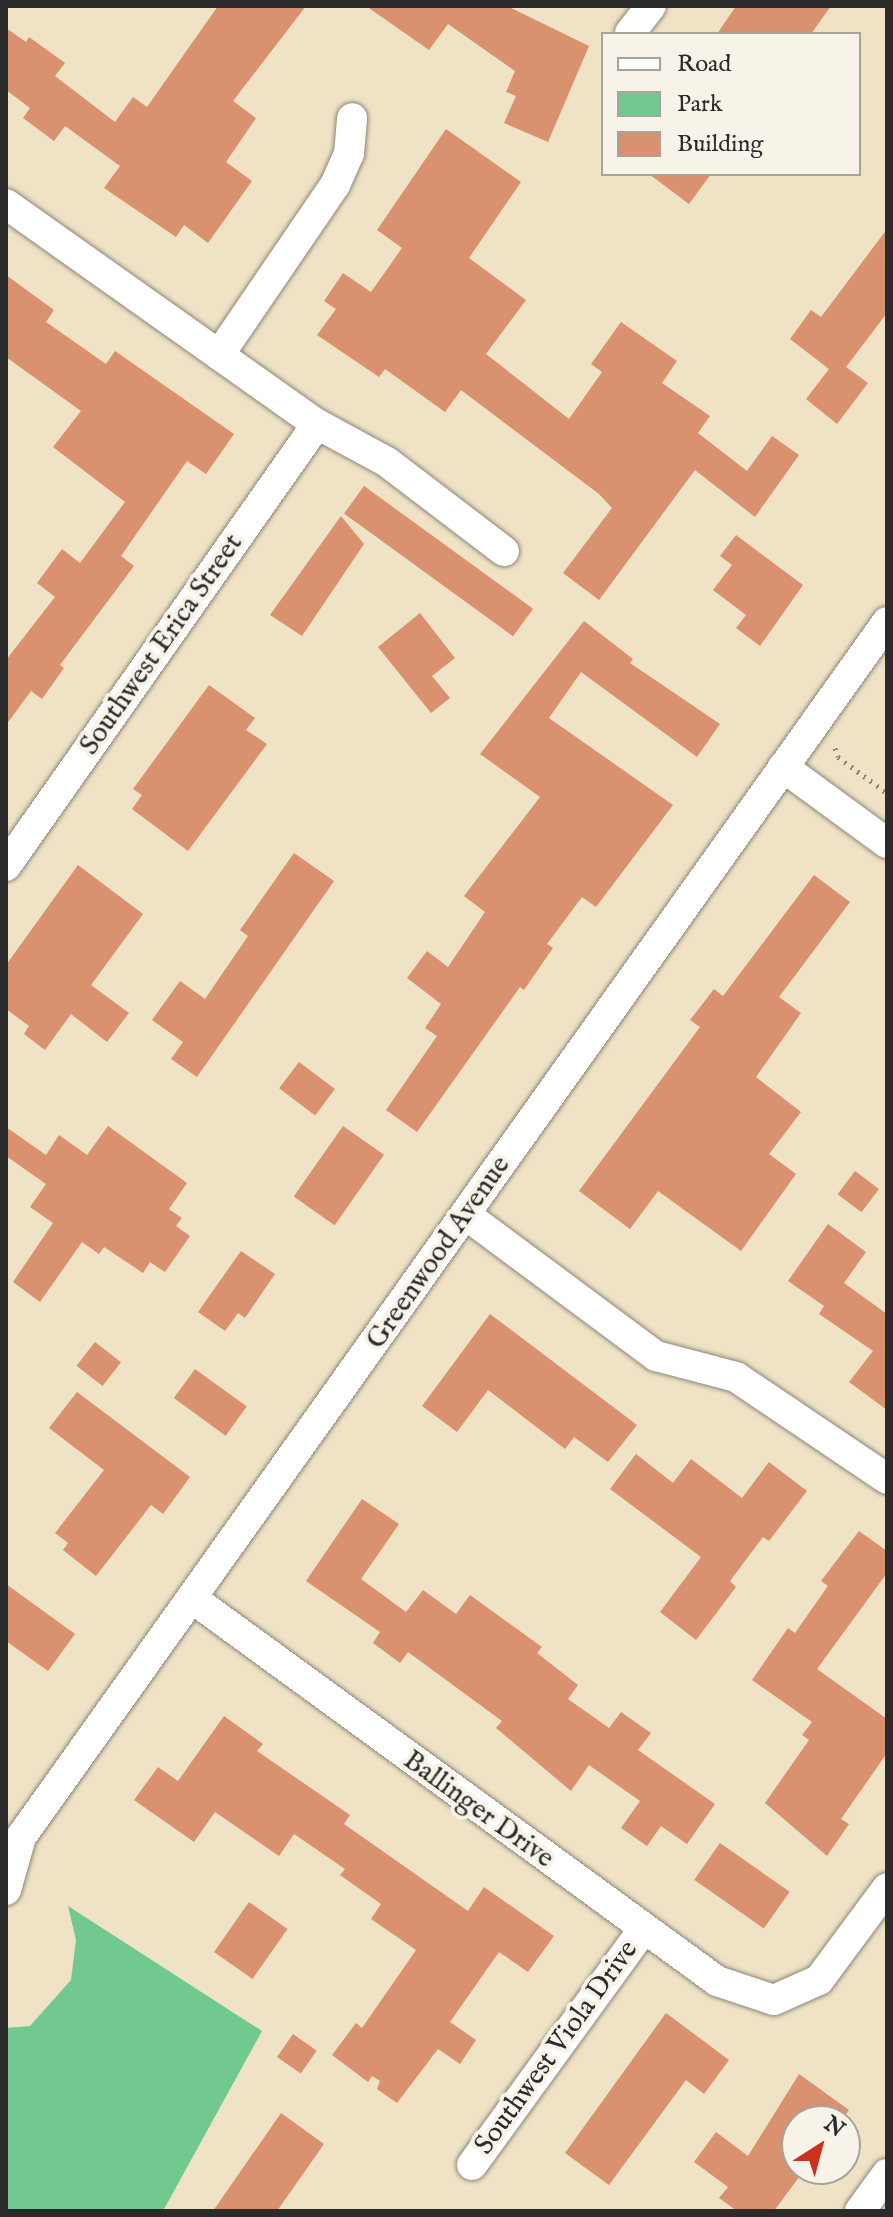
<!DOCTYPE html>
<html>
<head>
<meta charset="utf-8">
<style>
  body { margin:0 }
  #map { position:relative; width:893px; height:2217px; overflow:hidden; background:#efe2c5; font-family:"IM FELL English",serif }
  div>[style] { position:absolute }
  [style*='--x'] { left:calc(var(--x)*1px); top:calc(var(--y)*1px); width:calc(var(--w)*1px); rotate:calc(var(--a)*1deg) }
  .green>* { inset:0; background:#71c98f }
  .building>* { inset:0; background:#d9916f; transform-origin:0 0 }
  .path>* { height:5px; margin-top:-2.5px; transform-origin:0; background:repeating-linear-gradient(90deg,#8d8678 0 2px,transparent 0 8px) }
  .roads { filter:drop-shadow(0 0 2px #8d8678) drop-shadow(0 0 2px #8d8678) }
  .street>* { height:30px; margin:-15px; padding:0 15px; transform-origin:15px; border-radius:15px; background:#fff }
  span { translate:-50% -50%; white-space:nowrap; text-align:center; line-height:1.15; -webkit-text-stroke:8px #f7f3e8; paint-order:stroke }
  .street-label { font-size:28px; color:#2b2b2b }
  .frame { position:absolute; inset:0; border:8px solid #2b2b2b; pointer-events:none }
  .legend { position:absolute; left:601px; top:32px; width:260px; height:144px; box-sizing:border-box; background:#f7f3e8; border:2px solid #a5a39c; margin:0; padding:10px 14px; list-style:none; font-size:24px; color:#2b2b2b }
  .legend li { display:flex; align-items:center; gap:16px; height:40px }
  .legend b { width:40px; border:2px solid #a5a39c }
  .north { position:absolute; left:781px; top:2105px; width:80px; height:80px; box-sizing:border-box; background:#f7f3e8; border:2px solid #a5a39c; border-radius:50%; rotate:36deg; font-size:22px; font-weight:700; line-height:32px; text-align:center; color:#2b2b2b }
  .north::after { content:''; display:block; margin:auto; width:28px; height:36px; background:#c8321e; clip-path:polygon(50% 0,100% 100%,50% 72%,0 100%) }
</style>
</head>
<body>
<div id="map">
  <div class="green">
    <i style="clip-path:polygon(68px 1906px,262px 2031px,163px 2211px,6px 2211px,6px 2028px,30px 2026px,71px 1980px,76px 1940px)"></i>
  </div>
  <div class="building">
    <i style="clip-path:polygon(218px 6px,306px 6px,233px 101px,256px 118px,226px 162px,252px 181px,208px 243px,184px 225px,176px 237px,104px 188px,120px 166px,65px 126px,54px 141px,23px 118px,30px 108px,6px 90px,6px 28px,26px 42px,29px 37px,65px 63px,55px 76px,115px 122px,133px 97px,147px 107px)"></i>
    <i style="clip-path:polygon(366px 6px,507px 6px,589px 46px,548px 142px,504px 123px,516px 96px,506px 92px,515px 71px,448px 24px,429px 50px)"></i>
    <i style="clip-path:polygon(736px 6px,831px 6px,811px 34px,717px 34px)"></i>
    <i style="clip-path:polygon(446px 129px,521px 182px,469px 258px,526px 300px,486px 354px,569px 419px,602px 372px,591px 364px,621px 322px,677px 361px,662px 383px,710px 416px,698px 433px,747px 471px,772px 436px,799px 455px,755px 517px,695px 470px,599px 600px,563px 573px,612px 508px,599px 494px,461px 390px,445px 412px,385px 369px,379px 377px,317px 335px,336px 309px,324px 301px,343px 273px,371px 292px,402px 248px,377px 230px)"></i>
    <i style="clip-path:polygon(649px 174px,711px 174px,689px 204px)"></i>
    <i style="clip-path:polygon(887px 229px,887px 313px,846px 367px,868px 383px,837px 424px,806px 399px,829px 369px,790px 339px,811px 310px,821px 317px)"></i>
    <i style="clip-path:polygon(6px 275px,54px 310px,46px 322px,106px 364px,115px 351px,234px 434px,206px 474px,187px 461px,121px 556px,134px 566px,60px 665px,64px 668px,42px 699px,31px 691px,6px 725px,6px 660px,55px 597px,37px 583px,62px 549px,80px 563px,125px 502px,53px 447px,81px 411px,6px 357px)"></i>
    <i style="left:364px;top:486px;width:209px;height:34px;rotate:36deg"></i>
    <i style="clip-path:polygon(341px 516px,364px 544px,302px 636px,270px 615px)"></i>
    <i style="clip-path:polygon(736px 535px,803px 585px,760px 646px,736px 628px,746px 615px,713px 590px,732px 565px,720px 556px)"></i>
    <i style="clip-path:polygon(420px 613px,455px 658px,432px 676px,450px 698px,431px 713px,378px 647px)"></i>
    <i style="clip-path:polygon(584px 621px,633px 659px,630px 663px,720px 724px,697px 757px,581px 672px,549px 718px,673px 805px,596px 907px,582px 897px,547px 944px,553px 948px,524px 990px,520px 987px,417px 1132px,386px 1110px,437px 1036px,425px 1028px,441px 1004px,407px 978px,427px 951px,448px 967px,485px 912px,464px 896px,540px 797px,480px 754px)"></i>
    <i style="clip-path:polygon(209px 685px,255px 718px,246px 730px,267px 744px,188px 851px,132px 809px,142px 795px,133px 789px)"></i>
    <i style="clip-path:polygon(294px 853px,334px 881px,197px 1077px,171px 1059px,183px 1042px,152px 1020px,180px 981px,205px 999px,248px 936px,240px 930px)"></i>
    <i style="clip-path:polygon(78px 865px,143px 914px,91px 985px,129px 1013px,107px 1042px,71px 1014px,45px 1050px,24px 1034px,29px 1026px,6px 1009px,6px 965px)"></i>
    <i style="clip-path:polygon(814px 875px,850px 902px,779px 997px,801px 1013px,756px 1077px,801px 1112px,769px 1154px,796px 1174px,741px 1251px,658px 1191px,630px 1229px,579px 1191px,700px 1027px,690px 1020px,714px 989px,723px 996px)"></i>
    <i style="left:299px;top:1062px;width:45px;height:33px;rotate:37deg"></i>
    <i style="clip-path:polygon(108px 1126px,187px 1183px,169px 1209px,182px 1218px,176px 1226px,190px 1236px,165px 1272px,150px 1262px,143px 1273px,104px 1247px,99px 1254px,82px 1242px,40px 1302px,13px 1282px,53px 1223px,30px 1207px,46px 1184px,6px 1156px,6px 1127px,46px 1155px,59px 1135px,87px 1155px)"></i>
    <i style="left:343px;top:1126px;width:50px;height:86px;rotate:35deg"></i>
    <i style="left:855px;top:1171px;width:30px;height:29px;rotate:37deg"></i>
    <i style="clip-path:polygon(828px 1224px,866px 1252px,844px 1283px,887px 1314px,887px 1410px,849px 1382px,873px 1351px,819px 1314px,824px 1306px,788px 1281px)"></i>
    <i style="clip-path:polygon(241px 1251px,275px 1274px,245px 1318px,238px 1313px,225px 1331px,198px 1312px)"></i>
    <i style="clip-path:polygon(490px 1314px,637px 1425px,608px 1462px,574px 1437px,565px 1449px,488px 1390px,457px 1432px,422px 1406px)"></i>
    <i style="left:95px;top:1342px;width:33px;height:30px;rotate:38deg"></i>
    <i style="left:195px;top:1369px;width:64px;height:36px;rotate:36deg"></i>
    <i style="clip-path:polygon(77px 1392px,190px 1477px,163px 1514px,151px 1505px,96px 1576px,63px 1550px,68px 1543px,55px 1533px,104px 1470px,49px 1428px)"></i>
    <i style="clip-path:polygon(636px 1454px,673px 1483px,691px 1459px,742px 1498px,769px 1462px,807px 1491px,769px 1541px,763px 1537px,730px 1581px,736px 1587px,696px 1640px,660px 1612px,701px 1557px,610px 1489px)"></i>
    <i style="clip-path:polygon(362px 1499px,399px 1524px,361px 1579px,406px 1612px,423px 1590px,456px 1614px,470px 1595px,542px 1647px,537px 1653px,578px 1685px,568px 1699px,609px 1728px,621px 1712px,651px 1733px,638px 1750px,715px 1804px,687px 1844px,661px 1826px,647px 1846px,621px 1828px,640px 1801px,589px 1765px,571px 1791px,496px 1728px,502px 1721px,408px 1652px,400px 1663px,373px 1643px,380px 1632px,306px 1581px)"></i>
    <i style="clip-path:polygon(859px 1531px,887px 1551px,887px 1573px,817px 1669px,887px 1719px,887px 1753px,841px 1819px,849px 1824px,827px 1856px,765px 1803px,809px 1740px,802px 1735px,812px 1722px,752px 1680px,788px 1628px,795px 1633px,828px 1586px,821px 1581px)"></i>
    <i style="clip-path:polygon(6px 1584px,75px 1634px,48px 1671px,6px 1641px)"></i>
    <i style="clip-path:polygon(224px 1716px,263px 1744px,257px 1751px,350px 1815px,344px 1824px,468px 1911px,484px 1887px,554px 1936px,528px 1972px,499px 1952px,450px 2022px,476px 2040px,460px 2064px,438px 2049px,397px 2103px,377px 2089px,380px 2081px,372px 2076px,368px 2082px,332px 2055px,356px 2023px,362px 2028px,416px 1950px,371px 1919px,381px 1904px,340px 1875px,345px 1869px,294px 1834px,279px 1856px,215px 1812px,194px 1842px,134px 1800px,158px 1767px,178px 1781px)"></i>
    <i style="left:720px;top:1843px;width:85px;height:45px;rotate:35deg"></i>
    <i style="left:249px;top:1902px;width:47px;height:61px;rotate:35deg"></i>
    <i style="clip-path:polygon(666px 2013px,729px 2060px,704px 2094px,686px 2080px,609px 2185px,565px 2153px)"></i>
    <i style="left:293px;top:2034px;width:29px;height:28px;rotate:35deg"></i>
    <i style="clip-path:polygon(799px 2074px,849px 2110px,841px 2121px,797px 2121px,797px 2169px,805px 2169px,774px 2211px,737px 2211px,719px 2198px,728px 2187px,694px 2162px,716px 2132px,748px 2156px)"></i>
    <i style="clip-path:polygon(281px 2113px,324px 2144px,277px 2211px,213px 2211px)"></i>
  </div>
  <div class="path">
    <i style="--x:835;--y:748;--w:9;--a:72"></i>
    <i style="--x:838;--y:757;--w:61;--a:36.3"></i>
  </div>
  <div class="roads">
    <div class="street">
      <i style="--x:630;--y:33;--w:34;--a:-52"></i>
      <i style="--x:6;--y:204;--w:381;--a:35.3"></i>
      <i style="--x:317;--y:424;--w:80;--a:28.5"></i>
      <i style="--x:387;--y:462;--w:147;--a:37.3"></i>
      <i style="--x:219;--y:355;--w:206;--a:-55.7"></i>
      <i style="--x:335;--y:185;--w:34;--a:-66"></i>
      <i style="--x:349;--y:154;--w:36;--a:-85"></i>
      <i style="--x:783;--y:767;--w:129;--a:36.2"></i>
      <i style="--x:6;--y:866;--w:540;--a:-54.87"></i>
      <i style="--x:466;--y:1215;--w:237;--a:36.6"></i>
      <i style="--x:656;--y:1356;--w:83;--a:14.7"></i>
      <i style="--x:736;--y:1377;--w:182;--a:34"></i>
      <i style="--x:193;--y:1599;--w:648;--a:36.09"></i>
      <i style="--x:717;--y:1981;--w:60;--a:18.4"></i>
      <i style="--x:774;--y:2000;--w:49;--a:-24"></i>
      <i style="--x:819;--y:1980;--w:114;--a:-53.5"></i>
      <i style="--x:6;--y:1890;--w:55;--a:-74.2"></i>
      <i style="--x:21;--y:1837;--w:1492;--a:-54.52"></i>
      <i style="--x:472;--y:2165;--w:289;--a:-54"></i>
      <i style="--x:860;--y:2211;--w:46;--a:-53.9"></i>
    </div>
  </div>
  <div class="street-label">
    <span style="left:162px;top:645px;rotate:-55deg">Southwest Erica Street</span>
    <span style="left:439px;top:1253px;rotate:-55deg">Greenwood Avenue</span>
    <span style="left:478px;top:1810px;rotate:36deg">Ballinger Drive</span>
    <span style="left:557px;top:2048px;rotate:-54deg">Southwest Viola Drive</span>
  </div>
  <div class="frame"></div>
  <ul class="legend">
  <li><b style="height:10px;background:#fff"></b>Road</li>
  <li><b style="height:22px;background:#71c98f"></b>Park</li>
  <li><b style="height:22px;background:#d9916f"></b>Building</li>
  </ul>
  <div class="north">N</div>
</div>
</body>
</html>
